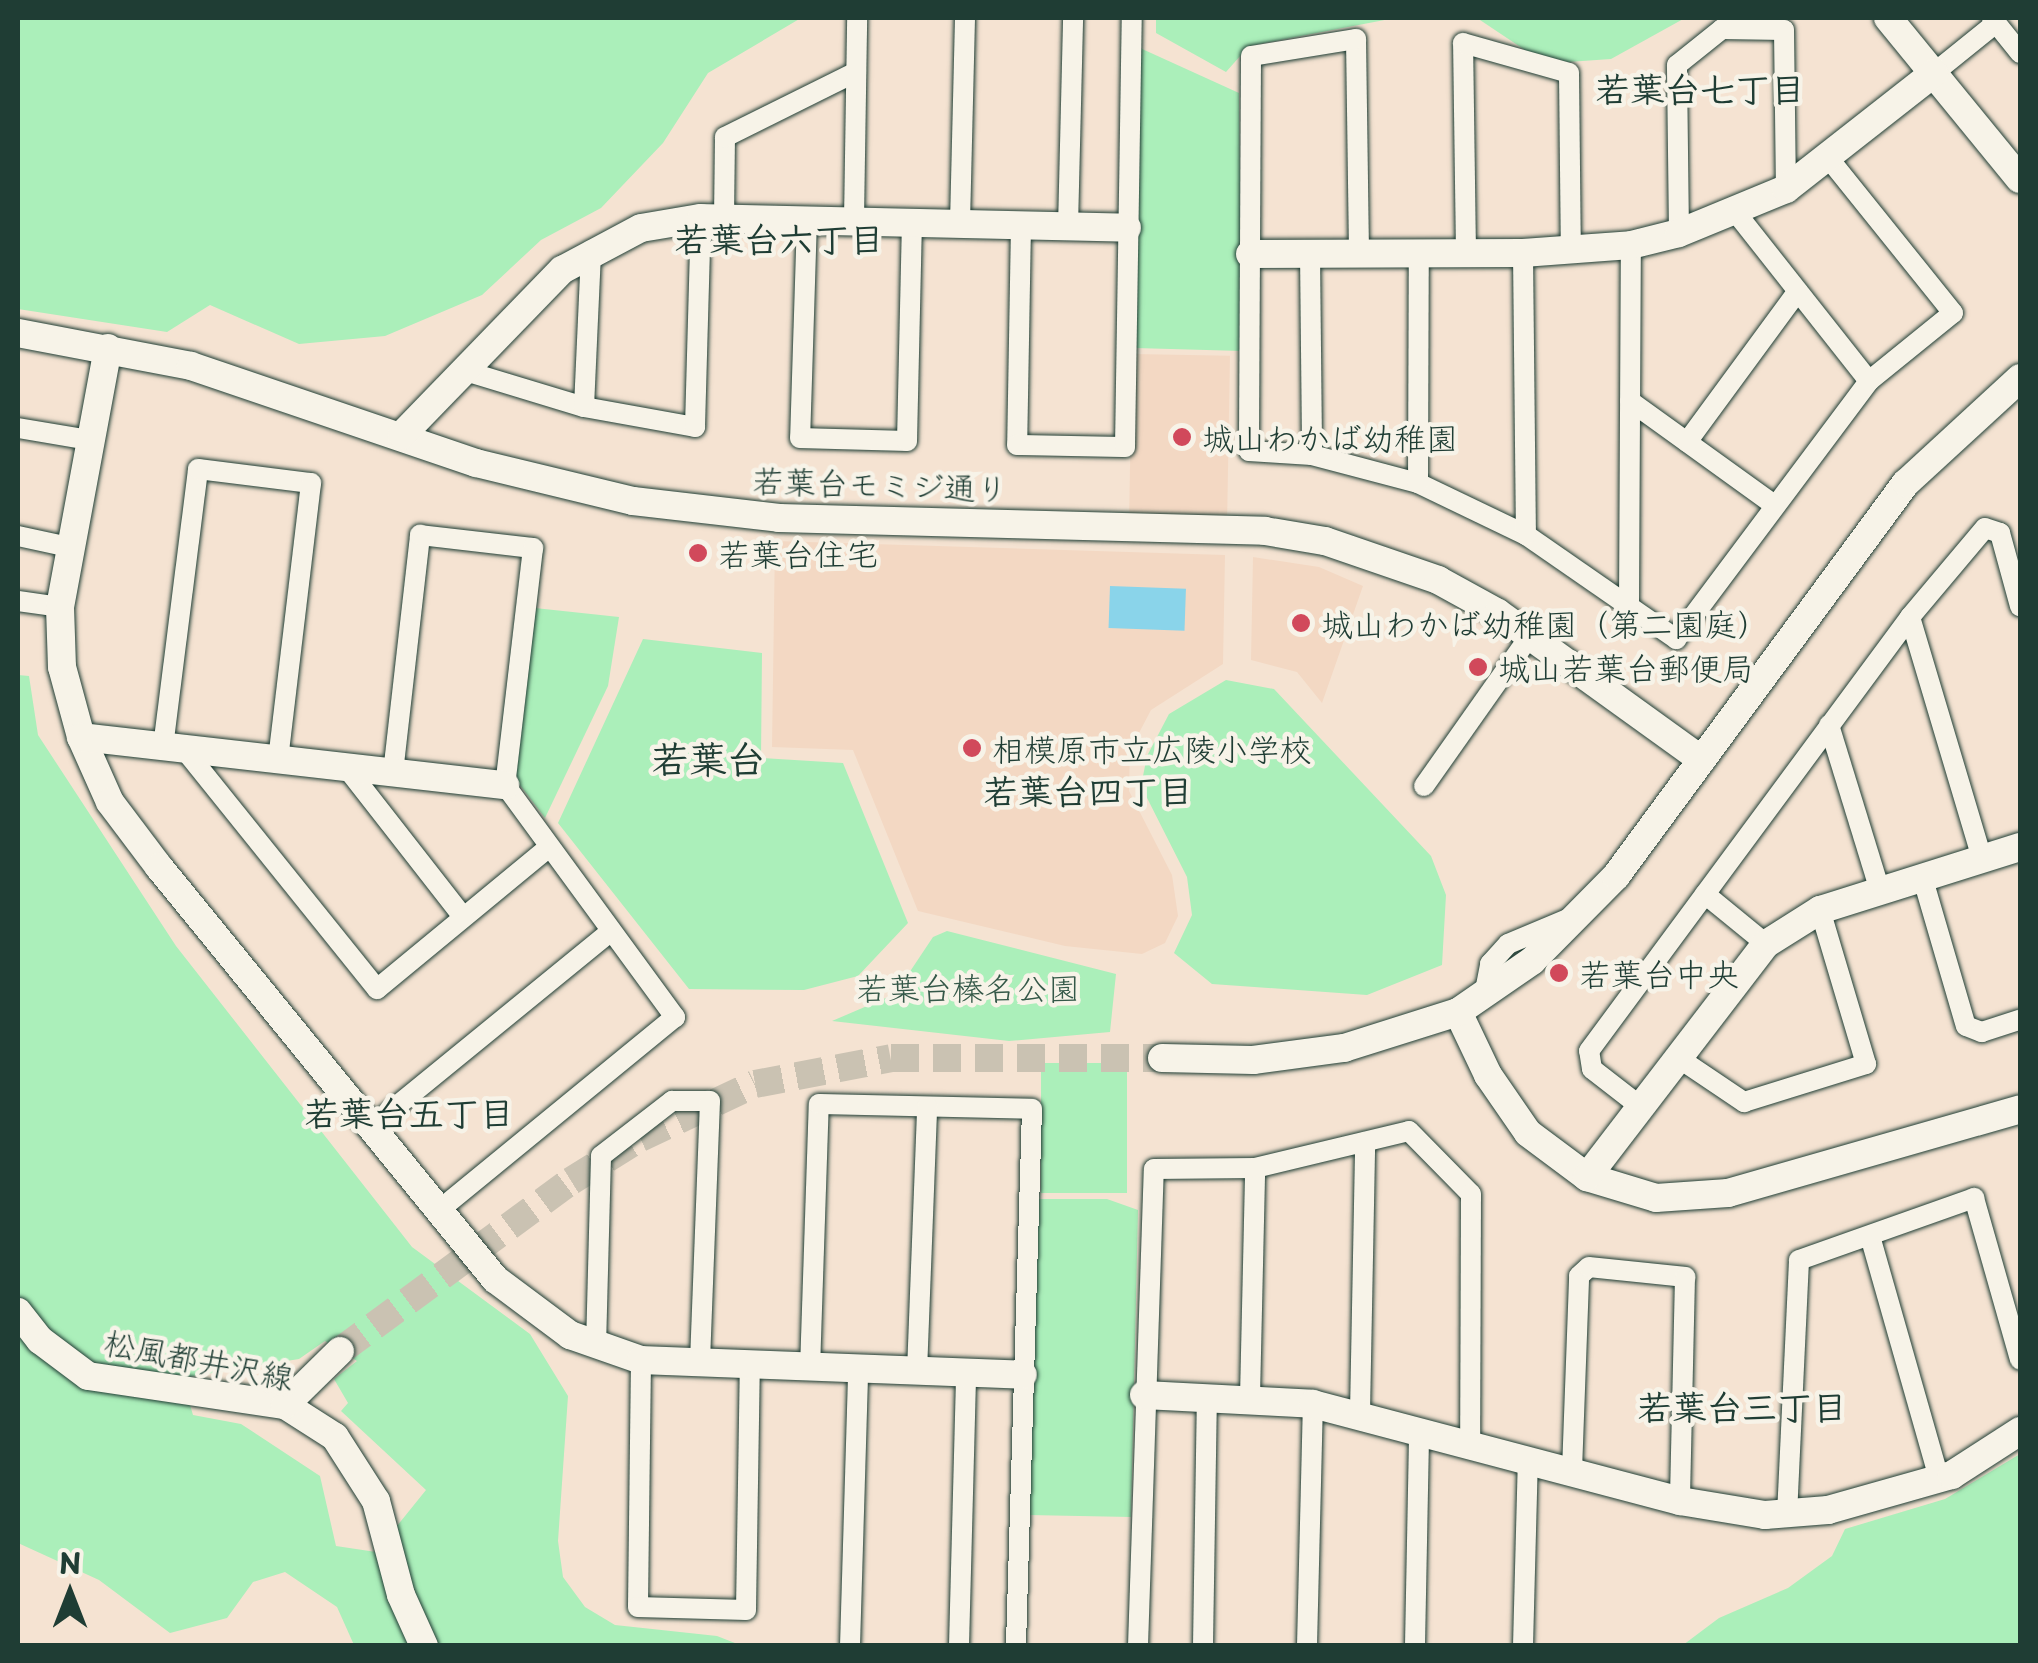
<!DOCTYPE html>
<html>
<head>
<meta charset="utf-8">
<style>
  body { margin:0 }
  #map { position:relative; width:2038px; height:1663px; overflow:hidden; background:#f5e3d2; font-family:"Playpen Sans","Klee One",sans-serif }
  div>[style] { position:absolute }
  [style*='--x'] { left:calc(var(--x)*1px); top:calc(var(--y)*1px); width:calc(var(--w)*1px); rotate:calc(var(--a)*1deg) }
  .built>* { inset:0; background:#f3d8c3; transform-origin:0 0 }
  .green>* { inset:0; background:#abefba; transform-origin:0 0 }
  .water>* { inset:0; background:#8ad4ea; transform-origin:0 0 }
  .secondary-tunnel>* { height:28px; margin-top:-14px; transform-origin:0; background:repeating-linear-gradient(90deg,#cac2b2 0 28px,transparent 0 42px) }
  .roads { filter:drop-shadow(0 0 2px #1f3d34) drop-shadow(0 0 2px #1f3d34) }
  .street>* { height:20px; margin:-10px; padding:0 10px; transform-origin:10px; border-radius:10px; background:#f7f3e8 }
  .secondary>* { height:28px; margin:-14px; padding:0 14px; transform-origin:14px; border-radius:14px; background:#f7f3e8 }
  .dots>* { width:28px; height:28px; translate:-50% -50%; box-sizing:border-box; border:5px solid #f7f3e8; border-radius:50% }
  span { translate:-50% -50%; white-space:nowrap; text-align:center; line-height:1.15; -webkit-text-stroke:9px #f7f3e8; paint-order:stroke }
  .poi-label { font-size:32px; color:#1f3d34 }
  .left { translate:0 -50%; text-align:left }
  .street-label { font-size:32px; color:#1f3d34 }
  .park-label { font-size:32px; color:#345848 }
  .neighbourhood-label { font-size:35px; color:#1f3d34; font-weight:700 }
  .quarter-label { font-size:38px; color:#1f3d34; font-weight:700 }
  .frame { position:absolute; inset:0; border:20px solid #1f3d34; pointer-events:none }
  .north { position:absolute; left:20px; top:1543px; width:100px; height:100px; -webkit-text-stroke:8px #f7f3e8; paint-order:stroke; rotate:0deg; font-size:28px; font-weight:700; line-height:40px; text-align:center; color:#1f3d34 }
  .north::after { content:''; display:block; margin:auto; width:35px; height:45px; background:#1f3d34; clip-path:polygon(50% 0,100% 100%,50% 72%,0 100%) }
</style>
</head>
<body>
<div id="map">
  <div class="built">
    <i style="left:1132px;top:354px;width:98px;height:166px;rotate:1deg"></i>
    <i style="clip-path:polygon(775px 541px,1225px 555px,1223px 664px,1151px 710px,1130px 750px,1129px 791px,1172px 875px,1178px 916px,1165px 943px,1142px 954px,1065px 946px,918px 911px,853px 750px,772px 747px)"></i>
    <i style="clip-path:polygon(1253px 557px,1319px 567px,1363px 586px,1322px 703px,1297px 672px,1251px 660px)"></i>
  </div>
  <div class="green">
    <i style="clip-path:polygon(18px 18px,801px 18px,708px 73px,663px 143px,601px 208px,541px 240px,482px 295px,385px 336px,299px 344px,210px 305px,167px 332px,18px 309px)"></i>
    <i style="clip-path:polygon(1156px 18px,1395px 18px,1249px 46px,1226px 72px,1156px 33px)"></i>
    <i style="clip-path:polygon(1477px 18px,1685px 18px,1611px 59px,1568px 62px,1531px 54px)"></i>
    <i style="clip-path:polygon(1140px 48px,1239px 93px,1242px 351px,1135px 348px)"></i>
    <i style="clip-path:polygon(535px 608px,619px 617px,608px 686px,545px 818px,513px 776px)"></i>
    <i style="clip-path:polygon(643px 639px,762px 653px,761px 758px,843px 763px,908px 923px,858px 976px,804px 990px,689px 989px,558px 823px)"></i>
    <i style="clip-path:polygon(evenodd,18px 675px,29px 676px,38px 735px,176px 946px,412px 1247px,530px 1334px,568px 1396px,558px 1541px,563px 1577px,585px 1607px,615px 1625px,717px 1636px,740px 1645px,354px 1645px,337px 1607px,285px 1572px,253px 1582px,227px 1618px,170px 1633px,99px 1580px,18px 1543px,18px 675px,325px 1341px,357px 1361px,334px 1379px,348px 1403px,341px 1411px,426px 1490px,376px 1552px,336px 1546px,320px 1476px,241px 1424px,193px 1415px,182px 1378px,299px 1359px,325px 1341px)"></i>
    <i style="clip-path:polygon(1226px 680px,1274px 689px,1431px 856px,1446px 895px,1442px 965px,1367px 995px,1212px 984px,1174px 953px,1192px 915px,1187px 877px,1141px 786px,1147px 756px,1169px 714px)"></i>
    <i style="clip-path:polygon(947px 931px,1116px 974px,1110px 1032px,1009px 1041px,832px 1021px,895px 994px,933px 937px)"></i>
    <i style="left:1041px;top:1063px;width:86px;height:130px"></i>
    <i style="clip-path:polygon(1038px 1199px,1107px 1199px,1138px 1210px,1131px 1517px,1028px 1515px)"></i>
    <i style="clip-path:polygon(2020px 1454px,2020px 1645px,1683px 1645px,1719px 1618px,1788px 1588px,1832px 1556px,1845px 1529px,1945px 1499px)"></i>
  </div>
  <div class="water">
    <i style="left:1110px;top:586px;width:76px;height:42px;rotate:2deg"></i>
  </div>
  <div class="secondary-tunnel">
    <i style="--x:340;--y:1351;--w:287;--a:-36.4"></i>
    <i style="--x:571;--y:1181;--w:81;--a:-31.9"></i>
    <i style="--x:640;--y:1138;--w:127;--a:-25.2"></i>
    <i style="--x:755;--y:1084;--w:138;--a:-10.8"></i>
    <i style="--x:891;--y:1058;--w:271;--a:0"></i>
  </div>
  <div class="roads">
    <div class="street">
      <i style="--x:1992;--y:18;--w:45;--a:51.3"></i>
      <i style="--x:1934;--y:73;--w:80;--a:-38.9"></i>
      <i style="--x:1737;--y:214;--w:213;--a:51.7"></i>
      <i style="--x:724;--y:218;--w:81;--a:-89.3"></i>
      <i style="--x:725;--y:137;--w:146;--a:-26.4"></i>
      <i style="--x:807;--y:219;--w:219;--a:91.8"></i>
      <i style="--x:800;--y:438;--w:107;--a:1.6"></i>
      <i style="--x:907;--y:441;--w:219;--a:-88.7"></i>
      <i style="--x:854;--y:220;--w:202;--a:-89.1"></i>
      <i style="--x:960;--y:223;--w:205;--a:-88.6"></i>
      <i style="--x:1021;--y:225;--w:220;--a:91"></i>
      <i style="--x:1017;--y:445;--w:108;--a:1.1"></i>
      <i style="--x:1125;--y:447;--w:429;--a:-89.1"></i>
      <i style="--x:1068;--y:227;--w:209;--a:-88.6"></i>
      <i style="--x:1679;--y:233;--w:168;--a:-90.7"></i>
      <i style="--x:1677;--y:65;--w:58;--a:-38.7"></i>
      <i style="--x:1722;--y:29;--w:62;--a:0.9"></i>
      <i style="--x:1784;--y:30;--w:159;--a:89.3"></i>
      <i style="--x:1310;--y:253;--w:202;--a:89.4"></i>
      <i style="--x:1359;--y:253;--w:214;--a:-90.8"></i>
      <i style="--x:1356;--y:39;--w:106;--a:170.8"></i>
      <i style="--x:1251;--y:56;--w:395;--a:90.3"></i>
      <i style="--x:1249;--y:451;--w:63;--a:3.6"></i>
      <i style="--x:1312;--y:455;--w:110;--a:14.8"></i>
      <i style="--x:1418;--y:483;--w:120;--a:25.7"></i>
      <i style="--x:1526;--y:535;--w:183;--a:34.7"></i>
      <i style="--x:1676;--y:639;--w:322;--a:-53.2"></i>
      <i style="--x:1869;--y:381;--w:108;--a:-39"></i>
      <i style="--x:1953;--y:313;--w:196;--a:-128.8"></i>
      <i style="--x:1466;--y:253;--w:210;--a:-90.8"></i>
      <i style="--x:1463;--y:43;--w:110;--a:15.8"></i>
      <i style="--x:1569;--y:73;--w:177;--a:89.4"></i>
      <i style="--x:1523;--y:253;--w:282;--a:89.4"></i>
      <i style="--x:462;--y:370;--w:127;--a:16.9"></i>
      <i style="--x:584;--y:407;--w:113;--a:10.2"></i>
      <i style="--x:695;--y:427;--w:209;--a:-88.4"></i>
      <i style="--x:1630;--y:401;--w:176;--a:35.8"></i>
      <i style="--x:584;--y:407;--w:157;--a:-87.4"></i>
      <i style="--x:18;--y:428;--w:73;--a:9.5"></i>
      <i style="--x:1687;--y:442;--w:187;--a:-53.7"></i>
      <i style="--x:1418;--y:483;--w:230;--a:-89.8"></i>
      <i style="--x:18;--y:536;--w:52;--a:12.2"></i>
      <i style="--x:18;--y:601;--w:42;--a:8.1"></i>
      <i style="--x:1629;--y:605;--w:360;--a:-89.7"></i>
      <i style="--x:1910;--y:617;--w:252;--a:73.4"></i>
      <i style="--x:1829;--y:725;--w:170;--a:72.9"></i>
      <i style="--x:163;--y:747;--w:280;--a:-82.8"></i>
      <i style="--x:198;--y:469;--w:114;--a:7.1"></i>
      <i style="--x:311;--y:483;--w:279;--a:96.8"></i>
      <i style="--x:184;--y:749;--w:308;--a:51.2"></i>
      <i style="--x:377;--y:989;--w:220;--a:-39.5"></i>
      <i style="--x:346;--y:767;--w:190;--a:52"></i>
      <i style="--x:393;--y:773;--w:240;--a:-83.5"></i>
      <i style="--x:420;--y:535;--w:114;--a:6.6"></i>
      <i style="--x:533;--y:548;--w:239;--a:96.7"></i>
      <i style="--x:505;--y:785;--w:288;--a:53.8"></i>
      <i style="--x:675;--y:1017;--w:305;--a:140.7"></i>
      <i style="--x:1424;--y:786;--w:184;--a:-54.8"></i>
      <i style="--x:1922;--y:876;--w:156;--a:73.7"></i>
      <i style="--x:1966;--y:1026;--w:17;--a:21"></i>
      <i style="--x:1982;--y:1032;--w:40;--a:-18"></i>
      <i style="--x:1705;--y:894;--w:79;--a:39.3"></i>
      <i style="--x:1484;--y:996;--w:33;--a:-79"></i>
      <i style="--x:1490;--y:964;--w:27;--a:-48"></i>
      <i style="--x:1508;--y:944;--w:73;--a:-22.7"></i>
      <i style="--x:1677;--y:1057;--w:81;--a:33.9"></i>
      <i style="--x:1744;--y:1102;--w:128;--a:-17.3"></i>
      <i style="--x:1866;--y:1064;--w:161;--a:-106.6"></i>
      <i style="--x:1641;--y:1107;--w:62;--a:-142.2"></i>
      <i style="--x:1592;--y:1069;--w:18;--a:-99"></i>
      <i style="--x:1589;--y:1051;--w:540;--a:-53.51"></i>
      <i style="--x:1910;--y:617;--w:116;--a:-49.9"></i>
      <i style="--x:1985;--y:528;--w:16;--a:18"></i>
      <i style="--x:2000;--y:533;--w:76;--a:74.7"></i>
      <i style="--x:371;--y:1127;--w:306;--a:-39.2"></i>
      <i style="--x:1870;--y:1236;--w:253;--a:74.1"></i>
      <i style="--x:596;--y:1347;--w:191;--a:-88.5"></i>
      <i style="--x:601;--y:1156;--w:90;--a:-37.8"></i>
      <i style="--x:672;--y:1101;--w:38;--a:0"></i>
      <i style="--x:710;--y:1101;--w:265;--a:92.2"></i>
      <i style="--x:641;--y:1360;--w:247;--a:90.7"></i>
      <i style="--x:638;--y:1607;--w:108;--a:1.6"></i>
      <i style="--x:746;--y:1610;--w:242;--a:-89.1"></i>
      <i style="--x:810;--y:1369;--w:265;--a:-88.1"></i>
      <i style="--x:819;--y:1104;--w:213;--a:1.3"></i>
      <i style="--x:1032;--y:1109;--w:537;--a:91.71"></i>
      <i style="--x:917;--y:1372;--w:265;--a:-87.8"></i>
      <i style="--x:1250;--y:1397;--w:229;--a:-88.7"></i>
      <i style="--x:1360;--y:1413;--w:271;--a:-88.9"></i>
      <i style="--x:1572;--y:1471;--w:195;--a:-87.9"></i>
      <i style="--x:1579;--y:1276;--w:13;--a:-42"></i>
      <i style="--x:1589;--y:1267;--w:97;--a:5.9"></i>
      <i style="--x:1685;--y:1277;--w:224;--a:91.3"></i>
      <i style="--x:1787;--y:1515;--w:255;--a:-87.3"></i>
      <i style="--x:1799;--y:1260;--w:186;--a:-19.5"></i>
      <i style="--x:1974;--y:1198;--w:168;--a:74.1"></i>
      <i style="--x:850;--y:1646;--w:275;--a:-88.3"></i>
      <i style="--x:959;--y:1646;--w:271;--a:-88.5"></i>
      <i style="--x:1138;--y:1646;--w:477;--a:-88.1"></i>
      <i style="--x:1154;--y:1169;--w:101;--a:-0.6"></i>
      <i style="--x:1255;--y:1168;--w:158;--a:-13.5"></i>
      <i style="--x:1409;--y:1131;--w:88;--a:45.5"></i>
      <i style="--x:1471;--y:1194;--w:247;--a:90.2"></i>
      <i style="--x:1203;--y:1646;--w:249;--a:-89.1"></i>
      <i style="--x:1307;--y:1646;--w:242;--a:-88.6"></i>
      <i style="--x:1415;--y:1646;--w:217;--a:-88.9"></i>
      <i style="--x:1523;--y:1646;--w:187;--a:-88.5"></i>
    </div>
    <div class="secondary">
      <i style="--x:1888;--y:18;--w:208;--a:50.7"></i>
      <i style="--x:1250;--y:254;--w:273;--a:-0.2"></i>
      <i style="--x:1523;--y:253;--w:108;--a:-4.2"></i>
      <i style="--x:1631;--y:245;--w:49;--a:-14"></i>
      <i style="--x:1679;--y:233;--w:116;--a:-22.4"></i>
      <i style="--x:1786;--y:189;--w:188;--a:-38.1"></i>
      <i style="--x:18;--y:333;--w:176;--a:10.8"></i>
      <i style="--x:191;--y:366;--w:301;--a:18.8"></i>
      <i style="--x:476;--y:463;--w:162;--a:13.6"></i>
      <i style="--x:633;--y:501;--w:147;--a:6.6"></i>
      <i style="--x:779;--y:518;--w:486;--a:1.5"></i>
      <i style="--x:1265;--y:531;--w:61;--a:9.5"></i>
      <i style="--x:1325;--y:541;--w:120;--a:19"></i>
      <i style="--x:1438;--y:580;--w:68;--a:28.8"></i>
      <i style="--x:1498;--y:613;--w:251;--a:35.8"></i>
      <i style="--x:108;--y:348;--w:263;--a:100.5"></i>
      <i style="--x:60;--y:607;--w:60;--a:88.1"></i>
      <i style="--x:62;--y:667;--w:73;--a:74.8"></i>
      <i style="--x:81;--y:737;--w:71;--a:66"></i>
      <i style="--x:110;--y:802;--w:81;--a:53"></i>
      <i style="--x:159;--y:867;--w:532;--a:50.8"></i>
      <i style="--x:495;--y:1279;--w:94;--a:36.7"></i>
      <i style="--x:570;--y:1335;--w:75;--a:19.4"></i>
      <i style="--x:641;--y:1360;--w:382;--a:2.2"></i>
      <i style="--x:402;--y:435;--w:230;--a:-45.9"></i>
      <i style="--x:562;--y:270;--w:89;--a:-28"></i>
      <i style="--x:641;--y:228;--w:61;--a:-9.5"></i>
      <i style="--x:701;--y:218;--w:426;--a:1.3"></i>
      <i style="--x:81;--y:737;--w:427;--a:6.5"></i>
      <i style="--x:1458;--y:1012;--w:70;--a:64.5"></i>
      <i style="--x:1488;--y:1075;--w:70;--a:55.4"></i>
      <i style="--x:1528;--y:1133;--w:74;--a:36.7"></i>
      <i style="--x:1587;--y:1177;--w:72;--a:16.9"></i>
      <i style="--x:1656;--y:1198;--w:72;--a:-4"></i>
      <i style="--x:1728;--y:1193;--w:304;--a:-16"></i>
      <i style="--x:1162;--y:1058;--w:91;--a:1.3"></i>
      <i style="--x:1253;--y:1060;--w:92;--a:-7.5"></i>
      <i style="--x:1344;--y:1048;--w:120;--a:-17.5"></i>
      <i style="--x:1458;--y:1012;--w:90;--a:-34.6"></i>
      <i style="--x:1532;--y:961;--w:120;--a:-45.3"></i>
      <i style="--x:1616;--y:876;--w:488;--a:-53.6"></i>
      <i style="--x:1906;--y:483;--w:155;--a:-42.6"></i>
      <i style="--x:1587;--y:1177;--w:294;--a:-52.5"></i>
      <i style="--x:1766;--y:944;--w:64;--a:-32.2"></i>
      <i style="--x:1820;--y:910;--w:210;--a:-17.5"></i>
      <i style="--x:18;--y:1312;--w:36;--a:52"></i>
      <i style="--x:40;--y:1340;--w:60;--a:36.9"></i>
      <i style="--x:88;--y:1376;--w:199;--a:8.4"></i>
      <i style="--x:285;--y:1405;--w:59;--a:32.6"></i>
      <i style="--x:335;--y:1437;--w:76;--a:57.4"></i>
      <i style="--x:376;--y:1501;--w:97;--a:75.1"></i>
      <i style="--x:401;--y:1595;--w:56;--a:65.7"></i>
      <i style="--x:1144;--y:1395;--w:169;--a:3"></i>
      <i style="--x:1313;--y:1404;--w:380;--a:14.8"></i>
      <i style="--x:1680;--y:1501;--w:86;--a:9.4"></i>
      <i style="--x:1765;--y:1515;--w:63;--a:-4.5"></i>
      <i style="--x:1828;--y:1510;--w:129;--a:-15.8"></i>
      <i style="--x:1952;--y:1475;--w:81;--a:-32.9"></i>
      <i style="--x:285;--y:1405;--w:77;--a:-44.5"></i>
    </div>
  </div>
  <div class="dots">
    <i style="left:1182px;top:437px;background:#d1495b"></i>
    <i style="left:698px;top:553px;background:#d1495b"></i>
    <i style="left:1301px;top:623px;background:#d1495b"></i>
    <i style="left:1478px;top:667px;background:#d1495b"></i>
    <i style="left:972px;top:748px;background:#d1495b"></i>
    <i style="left:1559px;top:973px;background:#d1495b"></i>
  </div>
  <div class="poi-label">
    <span class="left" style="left:1202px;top:437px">城山わかば幼稚園</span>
    <span class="left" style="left:718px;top:553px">若葉台住宅</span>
    <span class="left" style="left:1321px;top:623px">城山わかば幼稚園（第二園庭）</span>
    <span class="left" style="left:1498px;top:667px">城山若葉台郵便局</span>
    <span class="left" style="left:992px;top:748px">相模原市立広陵小学校</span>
    <span class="left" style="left:1579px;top:973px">若葉台中央</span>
  </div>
  <div class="street-label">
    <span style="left:880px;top:484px;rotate:2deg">若葉台モミジ通り</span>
    <span style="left:199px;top:1359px;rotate:11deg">松風都井沢線</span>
  </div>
  <div class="park-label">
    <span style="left:968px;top:987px">若葉台榛名公園</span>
  </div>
  <div class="neighbourhood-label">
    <span style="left:1700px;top:88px">若葉台七丁目</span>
    <span style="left:779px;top:238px">若葉台六丁目</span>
    <span style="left:1088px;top:790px">若葉台四丁目</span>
    <span style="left:409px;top:1112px">若葉台五丁目</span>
    <span style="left:1742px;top:1406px">若葉台三丁目</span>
  </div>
  <div class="quarter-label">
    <span style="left:708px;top:758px">若葉台</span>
  </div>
  <div class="frame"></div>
  <div class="north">N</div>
</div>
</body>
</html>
